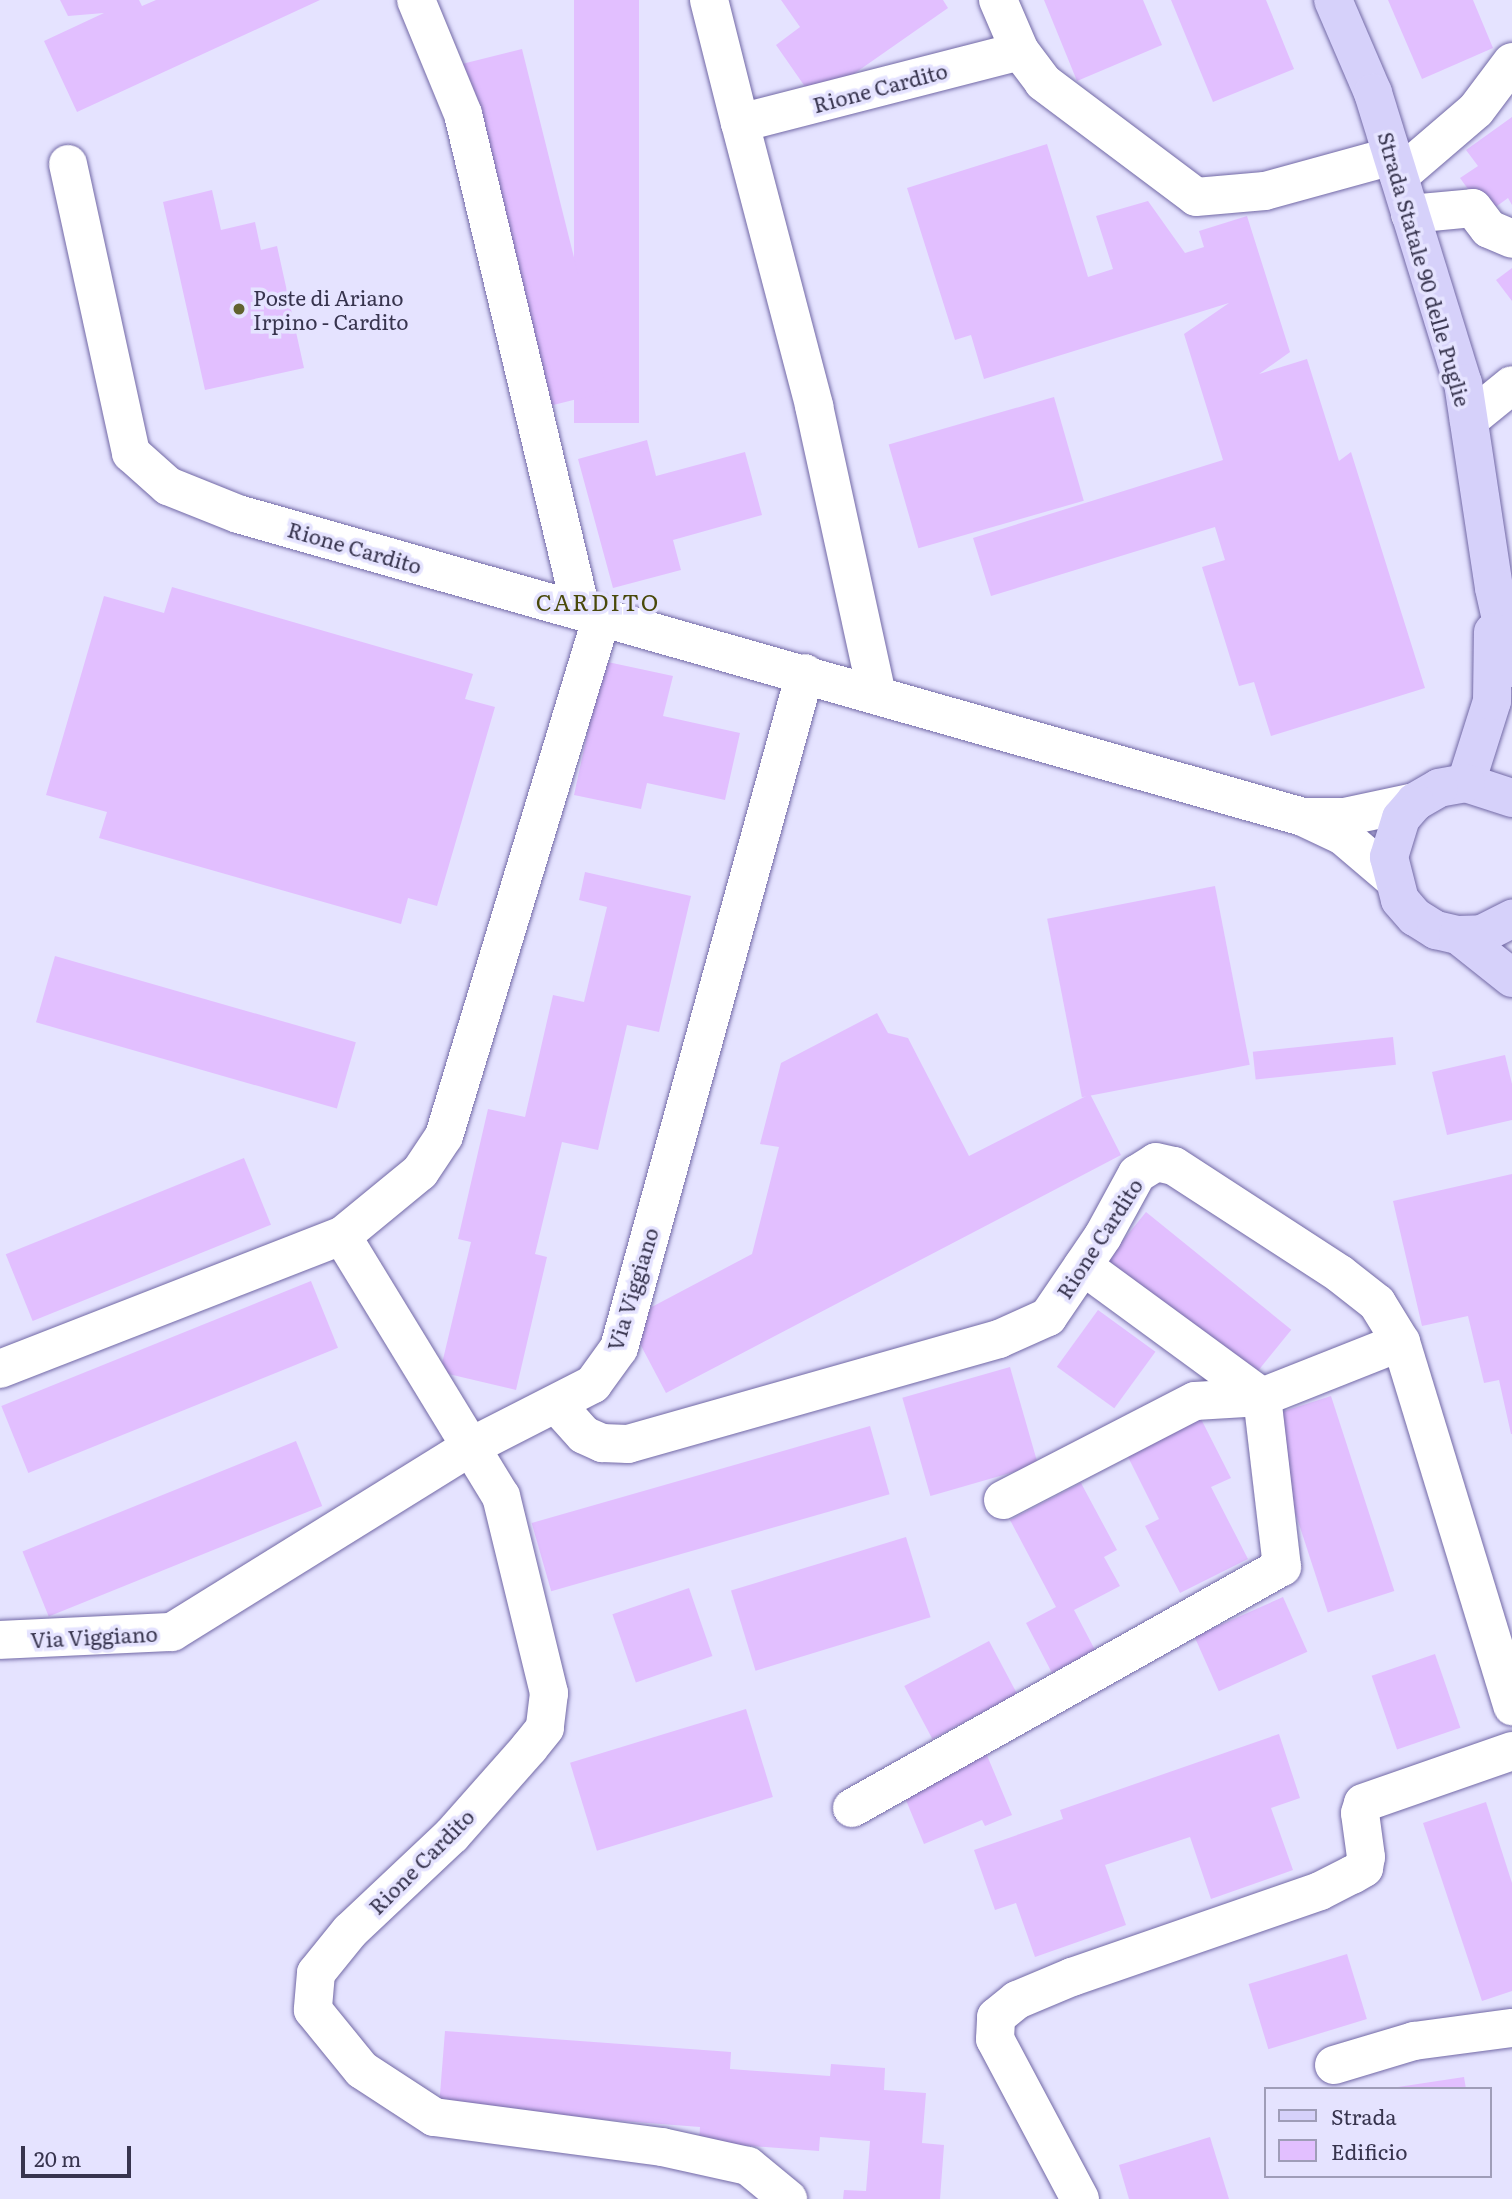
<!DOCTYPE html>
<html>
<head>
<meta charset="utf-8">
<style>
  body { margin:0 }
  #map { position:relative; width:1512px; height:2199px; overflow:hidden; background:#e5e3ff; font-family:Literata,serif }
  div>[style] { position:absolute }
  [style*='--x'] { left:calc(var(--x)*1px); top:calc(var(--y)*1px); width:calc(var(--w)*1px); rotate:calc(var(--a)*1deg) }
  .building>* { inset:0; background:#e2bfff; transform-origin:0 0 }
  .roads { filter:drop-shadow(0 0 2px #7269a6) drop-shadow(0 0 2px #7269a6) }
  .minor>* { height:38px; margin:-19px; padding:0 19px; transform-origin:19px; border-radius:19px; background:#fff }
  .major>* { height:38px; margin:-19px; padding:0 19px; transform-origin:19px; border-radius:19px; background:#d6d1fa }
  .dots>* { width:19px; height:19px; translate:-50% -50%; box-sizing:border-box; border:4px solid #e5e3ff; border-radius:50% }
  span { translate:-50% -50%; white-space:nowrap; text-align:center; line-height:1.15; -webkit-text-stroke:7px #e5e3ff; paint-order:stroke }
  .street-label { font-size:21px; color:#37344e }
  .poi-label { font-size:21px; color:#37344e }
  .left { translate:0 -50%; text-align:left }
  .neighbourhood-label { font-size:23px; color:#49490a; letter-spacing:2px }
  .legend { position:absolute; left:1264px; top:2087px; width:228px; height:91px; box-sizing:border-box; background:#e5e3ff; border:2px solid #9f9db8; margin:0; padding:9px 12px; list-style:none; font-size:21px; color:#37344e }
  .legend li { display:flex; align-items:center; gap:14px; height:35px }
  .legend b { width:35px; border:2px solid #9f9db8 }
  .scale { position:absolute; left:21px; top:2146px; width:110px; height:32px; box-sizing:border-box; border:4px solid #37344e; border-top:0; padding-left:9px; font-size:21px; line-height:24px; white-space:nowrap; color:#37344e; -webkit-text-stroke:5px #e5e3ff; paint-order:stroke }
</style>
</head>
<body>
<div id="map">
  <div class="building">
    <i style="clip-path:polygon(60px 0,139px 0,142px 6px,156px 0,320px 0,77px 112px,44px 41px,104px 13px,68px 16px)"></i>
    <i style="left:574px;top:0;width:65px;height:423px"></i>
    <i style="clip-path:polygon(781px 0,943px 0,948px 8px,815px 101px,776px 45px,800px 27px)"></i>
    <i style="clip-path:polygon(1044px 0,1143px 0,1162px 45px,1077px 81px)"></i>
    <i style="clip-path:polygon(1171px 0,1266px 0,1294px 69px,1213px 102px)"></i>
    <i style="clip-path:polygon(1388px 0,1473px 0,1493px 48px,1422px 79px)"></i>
    <i style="left:522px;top:49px;width:353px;height:63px;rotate:76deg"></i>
    <i style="clip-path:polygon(1512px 117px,1512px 205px,1508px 198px,1486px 214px,1460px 178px,1478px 166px,1466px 150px)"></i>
    <i style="clip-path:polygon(1047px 144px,1088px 277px,1113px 269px,1096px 216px,1148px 201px,1185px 253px,1204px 247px,1199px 231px,1247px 216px,1290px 352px,1259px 374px,1307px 359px,1339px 461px,1351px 452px,1425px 688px,1271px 736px,1254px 682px,1239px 686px,1202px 567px,1225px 560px,1215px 527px,991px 596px,973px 538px,1223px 460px,1184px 334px,1229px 303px,984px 379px,971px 335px,955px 340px,907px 188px)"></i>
    <i style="clip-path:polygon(212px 190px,221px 230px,255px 222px,261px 250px,277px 246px,304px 368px,205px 390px,163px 202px)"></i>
    <i style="clip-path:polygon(1512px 268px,1512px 301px,1496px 280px)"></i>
    <i style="left:1054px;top:397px;width:108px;height:172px;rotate:74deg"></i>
    <i style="clip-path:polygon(647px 440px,656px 476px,745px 452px,762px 515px,673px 540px,681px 570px,613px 588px,578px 459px)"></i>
    <i style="clip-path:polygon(172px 587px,473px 674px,465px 699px,495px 707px,437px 906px,408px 898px,401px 924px,99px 838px,107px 812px,46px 795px,104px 596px,164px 613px)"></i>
    <i style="clip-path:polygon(603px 661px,673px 676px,663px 716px,740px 733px,725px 800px,647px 783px,641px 809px,574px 795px)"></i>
    <i style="clip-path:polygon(585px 872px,691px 896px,659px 1032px,627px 1025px,598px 1150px,562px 1142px,535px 1254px,547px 1257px,516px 1390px,440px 1372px,471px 1242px,458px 1239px,488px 1109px,525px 1117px,553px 995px,584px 1002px,607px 907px,579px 900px)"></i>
    <i style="left:1215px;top:886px;width:182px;height:171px;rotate:79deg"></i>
    <i style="left:55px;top:956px;width:313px;height:69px;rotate:16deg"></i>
    <i style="clip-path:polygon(877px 1013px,888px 1033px,908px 1038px,969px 1156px,1090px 1094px,1121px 1155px,666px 1393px,638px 1340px,646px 1310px,752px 1254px,779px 1147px,760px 1144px,781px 1063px)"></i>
    <i style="left:1393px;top:1037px;width:28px;height:141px;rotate:84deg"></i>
    <i style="clip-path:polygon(1505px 1055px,1512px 1084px,1512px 1120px,1447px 1135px,1432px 1072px)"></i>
    <i style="left:244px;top:1158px;width:72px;height:257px;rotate:68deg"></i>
    <i style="clip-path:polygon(1512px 1174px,1512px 1434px,1511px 1434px,1499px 1380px,1484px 1383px,1468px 1316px,1422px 1326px,1393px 1201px)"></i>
    <i style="left:1146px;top:1212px;width:187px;height:65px;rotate:39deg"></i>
    <i style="left:311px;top:1281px;width:72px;height:334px;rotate:68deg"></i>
    <i style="left:1098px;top:1310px;width:71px;height:70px;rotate:36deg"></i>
    <i style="left:1010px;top:1367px;width:102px;height:112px;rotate:74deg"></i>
    <i style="left:1331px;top:1396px;width:205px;height:70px;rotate:72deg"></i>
    <i style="clip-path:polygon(1198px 1413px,1231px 1478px,1211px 1487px,1248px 1559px,1180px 1593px,1145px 1526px,1159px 1519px,1125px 1451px)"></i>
    <i style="left:870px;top:1426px;width:71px;height:352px;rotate:74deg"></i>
    <i style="left:296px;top:1441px;width:70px;height:295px;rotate:68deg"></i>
    <i style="clip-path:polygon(1081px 1483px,1117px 1550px,1104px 1557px,1120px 1586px,1074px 1610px,1095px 1650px,1052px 1673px,1026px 1623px,1056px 1607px,1010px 1520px)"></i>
    <i style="left:906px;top:1537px;width:84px;height:183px;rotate:73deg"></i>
    <i style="left:689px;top:1588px;width:72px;height:81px;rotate:71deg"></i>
    <i style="left:1283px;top:1597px;width:60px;height:97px;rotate:66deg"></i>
    <i style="left:989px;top:1641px;width:60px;height:96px;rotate:62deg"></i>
    <i style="left:1435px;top:1654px;width:78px;height:67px;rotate:71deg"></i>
    <i style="left:746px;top:1709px;width:92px;height:184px;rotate:73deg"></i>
    <i style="clip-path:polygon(1279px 1734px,1300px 1798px,1271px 1808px,1293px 1870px,1211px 1899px,1190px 1837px,1105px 1865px,1126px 1925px,1035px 1957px,1016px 1903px,995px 1910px,974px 1850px,1063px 1819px,1060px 1810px)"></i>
    <i style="clip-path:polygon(986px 1753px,1012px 1815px,985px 1826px,982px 1820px,924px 1844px,901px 1788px)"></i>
    <i style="clip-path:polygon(1486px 1802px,1512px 1883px,1512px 1991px,1482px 2001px,1423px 1823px)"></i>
    <i style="left:1347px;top:1954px;width:68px;height:103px;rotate:73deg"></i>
    <i style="clip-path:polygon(445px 2031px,731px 2052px,730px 2069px,830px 2076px,831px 2064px,885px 2068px,884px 2090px,926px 2093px,922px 2143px,944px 2145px,940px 2199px,843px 2199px,844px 2190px,866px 2191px,870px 2141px,820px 2137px,819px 2151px,699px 2142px,700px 2127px,439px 2107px)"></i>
    <i style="clip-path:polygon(1464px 2077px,1466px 2089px,1398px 2089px,1398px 2087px)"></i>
    <i style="clip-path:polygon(1210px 2137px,1229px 2199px,1129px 2199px,1119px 2165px)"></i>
  </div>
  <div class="roads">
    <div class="minor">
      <i style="--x:416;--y:0;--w:123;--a:67.6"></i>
      <i style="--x:463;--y:114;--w:510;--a:76.62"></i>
      <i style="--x:709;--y:0;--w:127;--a:75.9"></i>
      <i style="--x:740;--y:123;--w:289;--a:-14.4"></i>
      <i style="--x:998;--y:0;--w:56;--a:66.7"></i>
      <i style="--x:1020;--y:51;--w:39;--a:53"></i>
      <i style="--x:1043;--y:82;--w:191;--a:36.9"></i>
      <i style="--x:1196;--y:197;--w:69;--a:-5"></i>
      <i style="--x:1265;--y:191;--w:132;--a:-15.4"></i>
      <i style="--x:740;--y:123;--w:293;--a:75.3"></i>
      <i style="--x:814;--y:406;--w:295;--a:77.7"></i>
      <i style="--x:68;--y:164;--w:296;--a:77.7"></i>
      <i style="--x:131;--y:453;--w:50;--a:41.7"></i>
      <i style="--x:168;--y:486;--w:75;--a:21.8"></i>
      <i style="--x:238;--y:514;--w:1107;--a:15.88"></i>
      <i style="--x:1303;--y:817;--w:44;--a:25.4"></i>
      <i style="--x:1343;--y:836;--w:63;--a:40.5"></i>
      <i style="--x:1399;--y:176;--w:101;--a:-40.6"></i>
      <i style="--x:1476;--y:110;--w:60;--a:-53.1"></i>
      <i style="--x:1410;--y:214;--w:63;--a:-5.4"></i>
      <i style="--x:1473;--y:208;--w:26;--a:53"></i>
      <i style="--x:1489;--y:229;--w:25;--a:23"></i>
      <i style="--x:1469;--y:420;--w:55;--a:-39.1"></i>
      <i style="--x:1308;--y:817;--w:36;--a:0"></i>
      <i style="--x:1344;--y:817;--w:73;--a:-11.9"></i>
      <i style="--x:342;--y:1236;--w:305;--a:58.6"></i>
      <i style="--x:501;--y:1496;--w:203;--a:76.3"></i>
      <i style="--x:549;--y:1693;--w:35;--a:97"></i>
      <i style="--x:545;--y:1728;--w:26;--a:129"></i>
      <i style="--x:529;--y:1748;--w:116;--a:131.5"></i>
      <i style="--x:452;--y:1835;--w:140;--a:136.7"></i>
      <i style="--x:350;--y:1931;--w:54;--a:129"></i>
      <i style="--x:316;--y:1973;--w:37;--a:95"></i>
      <i style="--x:313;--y:2010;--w:77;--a:50.8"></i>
      <i style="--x:362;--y:2070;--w:86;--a:33.1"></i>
      <i style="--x:434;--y:2117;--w:230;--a:7.5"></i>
      <i style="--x:662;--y:2147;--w:88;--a:12.5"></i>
      <i style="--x:748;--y:2166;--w:52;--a:39.5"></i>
      <i style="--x:0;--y:1369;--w:367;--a:-21.3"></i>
      <i style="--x:342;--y:1236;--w:101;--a:-39.4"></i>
      <i style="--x:420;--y:1172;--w:43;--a:-56.3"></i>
      <i style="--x:444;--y:1136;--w:543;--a:-73.1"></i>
      <i style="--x:557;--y:1405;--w:40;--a:48"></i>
      <i style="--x:584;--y:1435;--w:20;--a:24"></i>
      <i style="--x:602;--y:1443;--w:26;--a:2"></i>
      <i style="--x:628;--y:1444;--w:386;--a:-15.8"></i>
      <i style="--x:999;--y:1339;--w:54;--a:-24.2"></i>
      <i style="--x:1048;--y:1317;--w:98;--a:-55.8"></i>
      <i style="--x:1103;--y:1236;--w:71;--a:-61.3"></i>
      <i style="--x:1137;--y:1174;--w:22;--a:-32"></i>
      <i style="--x:1156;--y:1162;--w:18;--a:13"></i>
      <i style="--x:1174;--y:1166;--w:198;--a:33"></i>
      <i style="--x:1340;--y:1274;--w:47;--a:38.1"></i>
      <i style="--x:1377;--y:1303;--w:46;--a:58.4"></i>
      <i style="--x:1401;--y:1342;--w:381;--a:73"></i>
      <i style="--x:1003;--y:1500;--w:216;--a:-27.3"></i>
      <i style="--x:1195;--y:1401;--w:67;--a:-3.4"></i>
      <i style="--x:1262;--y:1397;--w:149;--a:-21.6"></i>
      <i style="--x:0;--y:1640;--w:172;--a:-2.7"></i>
      <i style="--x:172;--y:1632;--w:353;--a:-31.8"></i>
      <i style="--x:472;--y:1446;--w:136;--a:-27.1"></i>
      <i style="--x:593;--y:1384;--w:44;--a:-54.2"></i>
      <i style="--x:619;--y:1348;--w:700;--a:-74.59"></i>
      <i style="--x:852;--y:1808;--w:493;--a:-29.3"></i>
      <i style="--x:1282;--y:1567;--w:171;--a:-96.7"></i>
      <i style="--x:1262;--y:1397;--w:222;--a:-143.8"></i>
      <i style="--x:1334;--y:2065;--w:84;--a:-16.7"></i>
      <i style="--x:1414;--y:2041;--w:99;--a:-7.6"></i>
      <i style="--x:1080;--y:2199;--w:181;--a:-118"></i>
      <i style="--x:995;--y:2039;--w:22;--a:-87"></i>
      <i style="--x:996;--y:2017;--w:27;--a:-39"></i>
      <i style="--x:1017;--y:2000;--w:60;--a:-22.7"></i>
      <i style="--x:1072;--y:1977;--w:262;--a:-19.1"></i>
      <i style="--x:1320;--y:1891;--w:36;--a:-27"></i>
      <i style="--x:1352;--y:1875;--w:14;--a:-30"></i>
      <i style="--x:1364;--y:1868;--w:11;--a:-80"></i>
      <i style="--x:1366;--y:1857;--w:44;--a:-97.8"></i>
      <i style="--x:1360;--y:1813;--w:10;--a:-73"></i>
      <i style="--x:1363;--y:1803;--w:158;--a:-19.2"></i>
    </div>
    <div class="major">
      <i style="--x:1333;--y:0;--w:101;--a:66.7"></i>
      <i style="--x:1373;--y:93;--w:304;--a:72.8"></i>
      <i style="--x:1463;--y:383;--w:207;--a:81.4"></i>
      <i style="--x:1494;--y:588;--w:82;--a:77.3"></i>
      <i style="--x:1466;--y:783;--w:86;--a:-72.4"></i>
      <i style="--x:1492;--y:701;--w:69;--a:-89.2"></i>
      <i style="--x:1512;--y:798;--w:48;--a:-161.9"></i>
      <i style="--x:1466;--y:783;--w:27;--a:170"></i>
      <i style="--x:1439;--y:788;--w:28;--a:150"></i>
      <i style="--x:1415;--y:802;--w:21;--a:131"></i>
      <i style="--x:1401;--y:818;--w:41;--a:107.1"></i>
      <i style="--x:1389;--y:857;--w:44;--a:75.7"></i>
      <i style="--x:1400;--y:900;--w:23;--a:49"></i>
      <i style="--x:1415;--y:917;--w:25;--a:32"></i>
      <i style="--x:1436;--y:930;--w:23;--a:13"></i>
      <i style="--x:1458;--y:935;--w:24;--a:-2"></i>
      <i style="--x:1482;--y:934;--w:34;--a:-27"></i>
      <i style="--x:1458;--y:935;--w:69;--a:38.5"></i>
    </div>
  </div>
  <div class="dots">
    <i style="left:239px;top:309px;background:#61622f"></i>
  </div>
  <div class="street-label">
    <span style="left:880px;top:87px;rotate:-15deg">Rione Cardito</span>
    <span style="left:1425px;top:269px;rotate:74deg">Strada Statale 90 delle Puglie</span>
    <span style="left:355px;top:547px;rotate:16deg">Rione Cardito</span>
    <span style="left:1099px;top:1238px;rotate:-57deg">Rione Cardito</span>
    <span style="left:632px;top:1289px;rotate:-73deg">Via Viggiano</span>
    <span style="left:94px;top:1636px;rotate:-3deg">Via Viggiano</span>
    <span style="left:421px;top:1861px;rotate:-45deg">Rione Cardito</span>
  </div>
  <div class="poi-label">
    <span class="left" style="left:253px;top:309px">Poste di Ariano<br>Irpino - Cardito</span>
  </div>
  <div class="neighbourhood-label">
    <span style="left:598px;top:601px">CARDITO</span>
  </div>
  <ul class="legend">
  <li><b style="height:9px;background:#d6d1fa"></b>Strada</li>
  <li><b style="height:19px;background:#e2bfff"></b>Edificio</li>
  </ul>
  <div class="scale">20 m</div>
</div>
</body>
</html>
